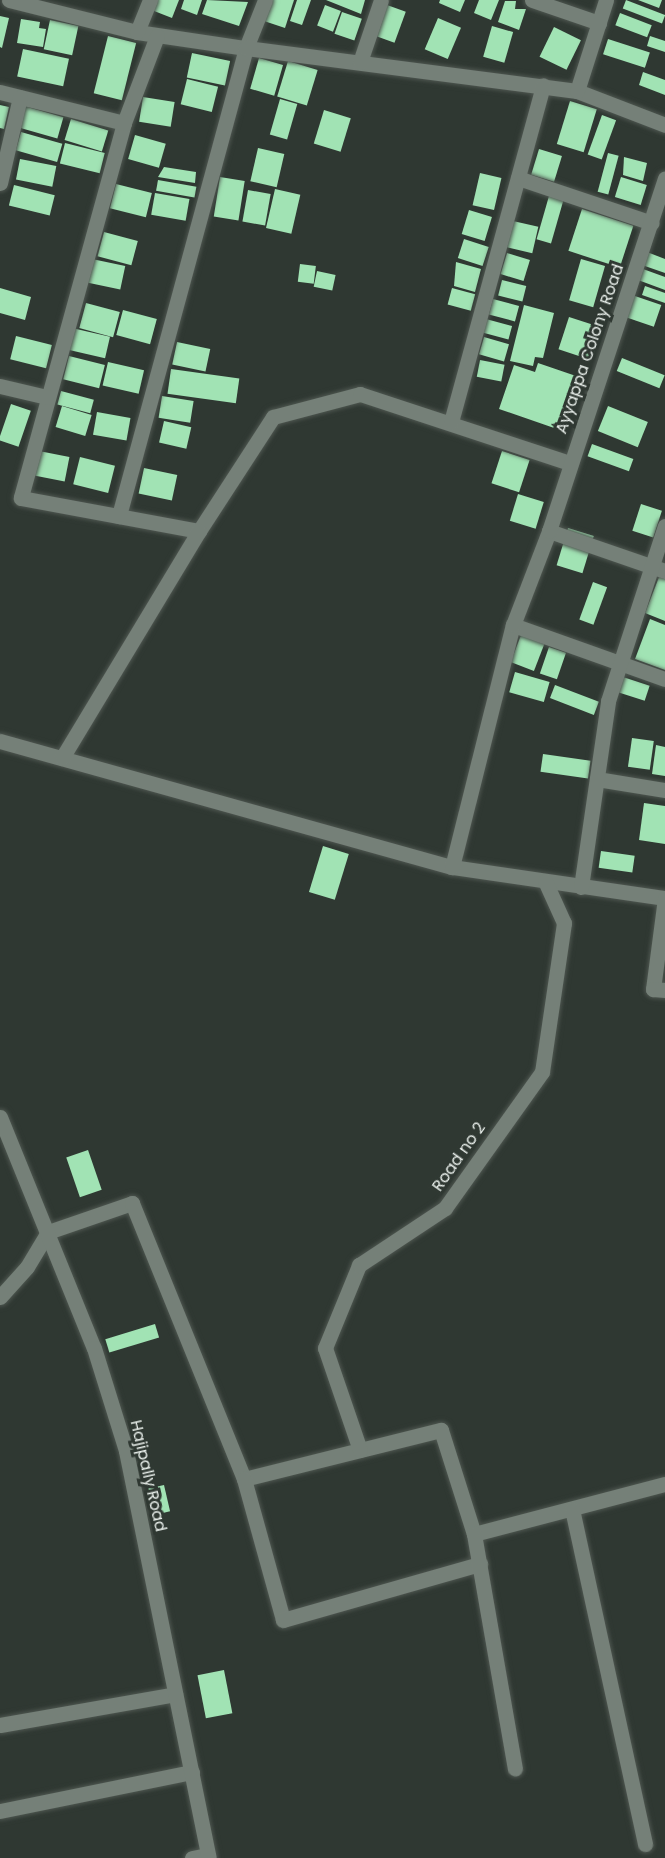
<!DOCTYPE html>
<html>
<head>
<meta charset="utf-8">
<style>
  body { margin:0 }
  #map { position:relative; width:665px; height:1858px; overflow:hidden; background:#2f3832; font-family:Poppins,sans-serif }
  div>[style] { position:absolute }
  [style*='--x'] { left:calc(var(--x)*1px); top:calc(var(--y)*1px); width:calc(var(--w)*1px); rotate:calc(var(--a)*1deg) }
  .building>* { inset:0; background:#a1e3b4; transform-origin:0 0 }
  .roads { filter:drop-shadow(0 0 2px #4e5650) drop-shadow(0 0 2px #4e5650) }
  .minor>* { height:15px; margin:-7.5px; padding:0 7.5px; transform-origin:7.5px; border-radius:7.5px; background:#758078 }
  .tertiary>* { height:15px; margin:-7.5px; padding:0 7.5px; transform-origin:7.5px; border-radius:7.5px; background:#758078 }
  span { translate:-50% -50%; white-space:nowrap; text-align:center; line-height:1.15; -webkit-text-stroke:6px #2f3832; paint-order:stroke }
  .street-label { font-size:16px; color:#eaf0ec }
</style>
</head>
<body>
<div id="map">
  <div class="building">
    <i style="clip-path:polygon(153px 0,179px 0,172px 18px,149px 9px)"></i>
    <i style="clip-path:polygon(184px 0,202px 0,197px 15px,181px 9px)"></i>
    <i style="clip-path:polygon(207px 0,248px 2px,239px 26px,202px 14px)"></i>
    <i style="clip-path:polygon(271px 0,294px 0,285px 28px,264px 21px)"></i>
    <i style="clip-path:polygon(297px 0,311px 0,302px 25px,290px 21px)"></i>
    <i style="clip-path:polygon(326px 0,365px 0,361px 14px)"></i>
    <i style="clip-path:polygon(440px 0,465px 0,460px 12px,439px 3px)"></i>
    <i style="clip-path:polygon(479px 0,499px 0,491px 20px,474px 13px)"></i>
    <i style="left:626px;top:0;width:42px;height:9px;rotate:21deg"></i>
    <i style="clip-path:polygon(638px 0,662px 0,659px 8px)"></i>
    <i style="clip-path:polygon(505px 1px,516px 1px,515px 9px,526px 9px,519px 30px,498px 22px)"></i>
    <i style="left:325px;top:5px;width:17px;height:22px;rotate:21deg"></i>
    <i style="left:387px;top:5px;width:20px;height:33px;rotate:20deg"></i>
    <i style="left:342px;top:12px;width:21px;height:23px;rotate:19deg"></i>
    <i style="left:620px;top:13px;width:34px;height:13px;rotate:21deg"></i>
    <i style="clip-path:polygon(0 16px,9px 18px,2px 48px,0 47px)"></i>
    <i style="left:438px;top:18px;width:25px;height:34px;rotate:23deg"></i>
    <i style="clip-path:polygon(21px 19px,40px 22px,39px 28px,46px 29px,43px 47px,17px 43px)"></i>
    <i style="left:50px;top:20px;width:29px;height:30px;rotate:12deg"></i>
    <i style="left:492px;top:26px;width:22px;height:32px;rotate:16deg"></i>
    <i style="left:554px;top:27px;width:30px;height:33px;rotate:26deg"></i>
    <i style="left:108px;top:36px;width:29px;height:59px;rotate:14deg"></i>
    <i style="clip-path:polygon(650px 36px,665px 41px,665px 52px,647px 46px)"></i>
    <i style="left:608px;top:39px;width:44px;height:16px;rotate:18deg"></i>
    <i style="left:23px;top:49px;width:47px;height:28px;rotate:12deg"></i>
    <i style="left:192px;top:53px;width:39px;height:25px;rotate:12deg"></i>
    <i style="left:259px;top:58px;width:25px;height:32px;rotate:16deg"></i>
    <i style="left:288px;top:61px;width:31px;height:37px;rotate:17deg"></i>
    <i style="clip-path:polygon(643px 72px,665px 80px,665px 95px,639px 85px)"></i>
    <i style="left:187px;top:79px;width:32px;height:26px;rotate:14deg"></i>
    <i style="left:143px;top:97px;width:32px;height:25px;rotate:9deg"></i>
    <i style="left:280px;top:99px;width:18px;height:37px;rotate:16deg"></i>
    <i style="left:570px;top:101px;width:28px;height:45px;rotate:17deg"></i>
    <i style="clip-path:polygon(0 105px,9px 107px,4px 129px,0 128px)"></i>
    <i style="left:24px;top:106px;width:41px;height:22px;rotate:16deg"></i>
    <i style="left:324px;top:110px;width:28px;height:35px;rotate:17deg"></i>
    <i style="left:602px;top:115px;width:15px;height:42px;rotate:20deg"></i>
    <i style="left:71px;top:119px;width:39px;height:22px;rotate:17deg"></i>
    <i style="left:21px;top:132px;width:43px;height:19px;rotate:16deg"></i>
    <i style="left:135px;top:135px;width:32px;height:25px;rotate:16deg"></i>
    <i style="left:65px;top:143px;width:41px;height:21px;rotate:14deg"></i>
    <i style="left:258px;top:148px;width:27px;height:34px;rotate:13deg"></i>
    <i style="left:539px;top:149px;width:24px;height:27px;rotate:17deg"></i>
    <i style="left:608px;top:153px;width:11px;height:40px;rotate:15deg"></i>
    <i style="clip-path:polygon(624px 157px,647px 163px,643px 181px,623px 175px)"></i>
    <i style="left:20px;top:159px;width:37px;height:21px;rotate:11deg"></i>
    <i style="clip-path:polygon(164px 167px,196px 172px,195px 183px,158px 177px)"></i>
    <i style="left:480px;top:173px;width:22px;height:33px;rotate:13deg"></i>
    <i style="left:220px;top:177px;width:25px;height:40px;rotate:9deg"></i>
    <i style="left:621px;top:177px;width:27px;height:21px;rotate:17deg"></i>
    <i style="left:158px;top:180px;width:39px;height:11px;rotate:10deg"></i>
    <i style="left:116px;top:184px;width:37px;height:25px;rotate:14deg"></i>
    <i style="left:14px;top:185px;width:42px;height:21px;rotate:14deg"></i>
    <i style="left:275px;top:189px;width:26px;height:40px;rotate:13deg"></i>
    <i style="left:248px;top:190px;width:23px;height:32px;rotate:10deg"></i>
    <i style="left:155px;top:193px;width:35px;height:22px;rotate:10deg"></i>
    <i style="left:549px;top:196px;width:15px;height:45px;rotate:16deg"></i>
    <i style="left:582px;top:209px;width:54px;height:44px;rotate:18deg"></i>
    <i style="left:469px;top:210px;width:24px;height:25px;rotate:17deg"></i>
    <i style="left:513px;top:221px;width:26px;height:27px;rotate:13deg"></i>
    <i style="left:104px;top:232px;width:35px;height:25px;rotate:15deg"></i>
    <i style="left:464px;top:239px;width:26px;height:20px;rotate:18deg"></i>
    <i style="clip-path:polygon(647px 252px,665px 259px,665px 273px,642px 265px)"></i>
    <i style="left:507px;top:253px;width:24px;height:22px;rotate:17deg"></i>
    <i style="left:92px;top:259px;width:34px;height:24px;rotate:12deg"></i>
    <i style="left:581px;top:259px;width:25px;height:43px;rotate:16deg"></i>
    <i style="clip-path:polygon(456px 262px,481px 269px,475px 292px,454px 286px)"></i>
    <i style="left:300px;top:264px;width:16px;height:18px;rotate:7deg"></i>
    <i style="clip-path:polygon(643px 269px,665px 277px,665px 290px,638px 280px)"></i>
    <i style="left:317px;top:271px;width:19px;height:16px;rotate:12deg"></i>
    <i style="left:502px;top:280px;width:25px;height:16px;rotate:14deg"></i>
    <i style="clip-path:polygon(645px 286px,665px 293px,665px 303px,642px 295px)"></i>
    <i style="clip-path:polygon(0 288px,31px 297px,25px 320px,0 313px)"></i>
    <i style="left:452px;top:288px;width:24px;height:17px;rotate:15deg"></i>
    <i style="left:632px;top:295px;width:31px;height:23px;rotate:19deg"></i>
    <i style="left:493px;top:299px;width:27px;height:16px;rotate:15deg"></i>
    <i style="left:86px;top:303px;width:35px;height:26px;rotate:15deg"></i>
    <i style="clip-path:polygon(524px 305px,554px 313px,543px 358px,535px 357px,533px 366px,510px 361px)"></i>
    <i style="left:123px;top:310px;width:35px;height:26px;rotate:15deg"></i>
    <i style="left:569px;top:317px;width:35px;height:34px;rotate:18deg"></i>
    <i style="left:486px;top:319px;width:27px;height:14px;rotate:15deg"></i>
    <i style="left:72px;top:328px;width:39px;height:22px;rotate:13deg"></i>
    <i style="left:16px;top:336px;width:37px;height:24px;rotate:14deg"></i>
    <i style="left:484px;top:337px;width:26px;height:18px;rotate:16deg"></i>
    <i style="left:177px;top:342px;width:34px;height:23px;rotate:12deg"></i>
    <i style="left:69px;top:356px;width:37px;height:24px;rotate:14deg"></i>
    <i style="left:622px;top:358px;width:46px;height:14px;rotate:22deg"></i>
    <i style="left:480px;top:360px;width:25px;height:17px;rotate:11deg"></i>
    <i style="left:108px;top:362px;width:37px;height:24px;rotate:13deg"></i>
    <i style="clip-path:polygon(538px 363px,576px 376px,557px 429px,499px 409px,514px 365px,535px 372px)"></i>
    <i style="left:171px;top:369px;width:69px;height:25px;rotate:8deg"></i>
    <i style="left:61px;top:391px;width:34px;height:14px;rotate:15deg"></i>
    <i style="left:162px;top:396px;width:32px;height:22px;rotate:9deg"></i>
    <i style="left:11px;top:404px;width:21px;height:38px;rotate:19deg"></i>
    <i style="left:62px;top:406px;width:31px;height:22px;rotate:17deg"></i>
    <i style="left:608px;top:406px;width:43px;height:27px;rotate:22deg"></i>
    <i style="left:97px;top:412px;width:34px;height:23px;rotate:10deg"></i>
    <i style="left:164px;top:421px;width:28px;height:22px;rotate:13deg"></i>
    <i style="left:592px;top:444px;width:44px;height:13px;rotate:20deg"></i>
    <i style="left:39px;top:451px;width:31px;height:25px;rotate:11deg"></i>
    <i style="left:502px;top:451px;width:29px;height:34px;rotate:18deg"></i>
    <i style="left:80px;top:457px;width:36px;height:28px;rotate:14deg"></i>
    <i style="left:144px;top:468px;width:34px;height:26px;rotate:12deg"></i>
    <i style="left:518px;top:494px;width:27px;height:28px;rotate:17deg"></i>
    <i style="left:641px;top:504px;width:22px;height:28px;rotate:18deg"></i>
    <i style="left:568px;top:528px;width:27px;height:39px;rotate:17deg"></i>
    <i style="clip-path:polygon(659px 577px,665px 579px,665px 621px,645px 613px)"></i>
    <i style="left:593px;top:582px;width:15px;height:40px;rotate:20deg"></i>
    <i style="clip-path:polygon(650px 619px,665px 625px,665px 670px,635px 659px)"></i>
    <i style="left:521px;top:635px;width:25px;height:29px;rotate:21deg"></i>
    <i style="left:549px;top:647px;width:18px;height:28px;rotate:19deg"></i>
    <i style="left:515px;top:672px;width:36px;height:21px;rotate:16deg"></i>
    <i style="left:623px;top:677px;width:28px;height:16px;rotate:18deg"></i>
    <i style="left:555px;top:685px;width:47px;height:14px;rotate:21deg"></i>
    <i style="left:632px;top:738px;width:22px;height:29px;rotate:8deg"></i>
    <i style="clip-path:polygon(656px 745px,665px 747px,665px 776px,652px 774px)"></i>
    <i style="left:543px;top:754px;width:48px;height:18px;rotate:8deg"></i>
    <i style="clip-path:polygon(644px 803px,665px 806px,665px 844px,639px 840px)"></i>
    <i style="left:323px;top:846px;width:27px;height:48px;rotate:17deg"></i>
    <i style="left:601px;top:851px;width:34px;height:17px;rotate:8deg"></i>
    <i style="left:88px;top:1150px;width:42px;height:23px;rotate:71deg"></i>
    <i style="left:155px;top:1324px;width:14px;height:52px;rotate:73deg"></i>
    <i style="left:164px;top:1485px;width:27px;height:16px;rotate:77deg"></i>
    <i style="left:224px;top:1670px;width:44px;height:27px;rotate:79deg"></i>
  </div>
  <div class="roads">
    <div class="minor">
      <i style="--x:9;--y:0;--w:132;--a:14"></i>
      <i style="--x:137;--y:32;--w:110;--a:8.4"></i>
      <i style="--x:246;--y:48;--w:485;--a:105.2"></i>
      <i style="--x:265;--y:0;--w:52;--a:111.6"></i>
      <i style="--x:246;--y:48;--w:334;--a:7.4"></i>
      <i style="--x:577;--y:91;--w:94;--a:21.1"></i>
      <i style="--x:532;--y:0;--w:71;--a:18.9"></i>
      <i style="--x:137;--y:32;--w:35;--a:-68"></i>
      <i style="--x:157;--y:36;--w:93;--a:110.8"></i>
      <i style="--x:124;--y:123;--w:389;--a:105.4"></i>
      <i style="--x:21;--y:498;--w:181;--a:10.5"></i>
      <i style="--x:199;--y:531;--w:136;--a:-57"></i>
      <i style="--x:273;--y:417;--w:90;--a:-14.8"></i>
      <i style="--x:360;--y:394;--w:221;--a:18.2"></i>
      <i style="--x:360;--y:62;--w:65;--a:-71.3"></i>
      <i style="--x:577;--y:91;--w:96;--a:-72.3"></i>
      <i style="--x:0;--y:92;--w:128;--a:14"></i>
      <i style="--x:518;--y:178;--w:141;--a:18.6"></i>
      <i style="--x:0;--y:183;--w:88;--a:-76.9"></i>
      <i style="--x:0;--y:386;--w:48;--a:13.2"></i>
      <i style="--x:451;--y:422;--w:349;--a:-74.7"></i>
      <i style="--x:549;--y:531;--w:123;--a:19"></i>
      <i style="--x:513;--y:625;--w:161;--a:19.6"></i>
      <i style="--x:0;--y:741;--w:469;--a:15.6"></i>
      <i style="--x:452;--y:867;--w:215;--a:8.3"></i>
      <i style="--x:62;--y:758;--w:265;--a:-58.9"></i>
      <i style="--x:597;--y:779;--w:69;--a:9.2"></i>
      <i style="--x:452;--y:867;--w:250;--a:-75.9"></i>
      <i style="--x:513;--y:625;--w:101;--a:-69"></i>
      <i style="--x:549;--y:531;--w:371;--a:-71.8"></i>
      <i style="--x:581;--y:887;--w:188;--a:-81.7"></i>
      <i style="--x:608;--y:701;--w:184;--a:-72"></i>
      <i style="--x:665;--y:898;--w:92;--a:97.5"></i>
      <i style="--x:653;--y:989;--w:12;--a:5"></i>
      <i style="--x:0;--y:1297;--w:40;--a:-48"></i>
      <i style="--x:27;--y:1267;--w:41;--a:-59"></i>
      <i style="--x:48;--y:1232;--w:89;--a:-19"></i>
      <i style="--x:132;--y:1203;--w:298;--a:67.9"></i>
      <i style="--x:244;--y:1479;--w:203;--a:-14"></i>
      <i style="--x:441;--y:1430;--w:109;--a:72.4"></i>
      <i style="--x:474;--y:1534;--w:197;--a:-14.7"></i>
      <i style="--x:360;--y:1450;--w:108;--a:-108.9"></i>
      <i style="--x:325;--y:1348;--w:90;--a:-67.7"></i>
      <i style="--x:359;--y:1265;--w:103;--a:-33.5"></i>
      <i style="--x:445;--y:1208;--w:167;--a:-54.5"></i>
      <i style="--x:542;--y:1072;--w:151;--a:-81.6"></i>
      <i style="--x:564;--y:923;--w:46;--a:-114.3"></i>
      <i style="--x:244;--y:1479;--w:146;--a:74.5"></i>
      <i style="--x:283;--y:1620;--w:205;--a:-15.9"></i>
      <i style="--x:572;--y:1509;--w:343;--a:77.7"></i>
      <i style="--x:474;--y:1534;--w:238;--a:80.1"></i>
      <i style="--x:0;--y:1725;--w:178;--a:-10"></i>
      <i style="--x:0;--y:1811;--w:196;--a:-11.5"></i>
      <i style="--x:192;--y:1858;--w:16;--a:-11"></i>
    </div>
    <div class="tertiary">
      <i style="--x:0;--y:1117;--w:249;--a:67.9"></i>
      <i style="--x:94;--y:1348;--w:108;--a:72.7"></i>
      <i style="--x:126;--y:1451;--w:415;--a:78.5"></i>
    </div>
  </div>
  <div class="street-label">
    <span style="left:590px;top:349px;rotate:-71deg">Ayyappa Colony Road</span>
    <span style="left:459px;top:1157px;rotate:-55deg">Road no 2</span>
    <span style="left:148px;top:1476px;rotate:77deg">Hajipally Road</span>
  </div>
</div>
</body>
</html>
